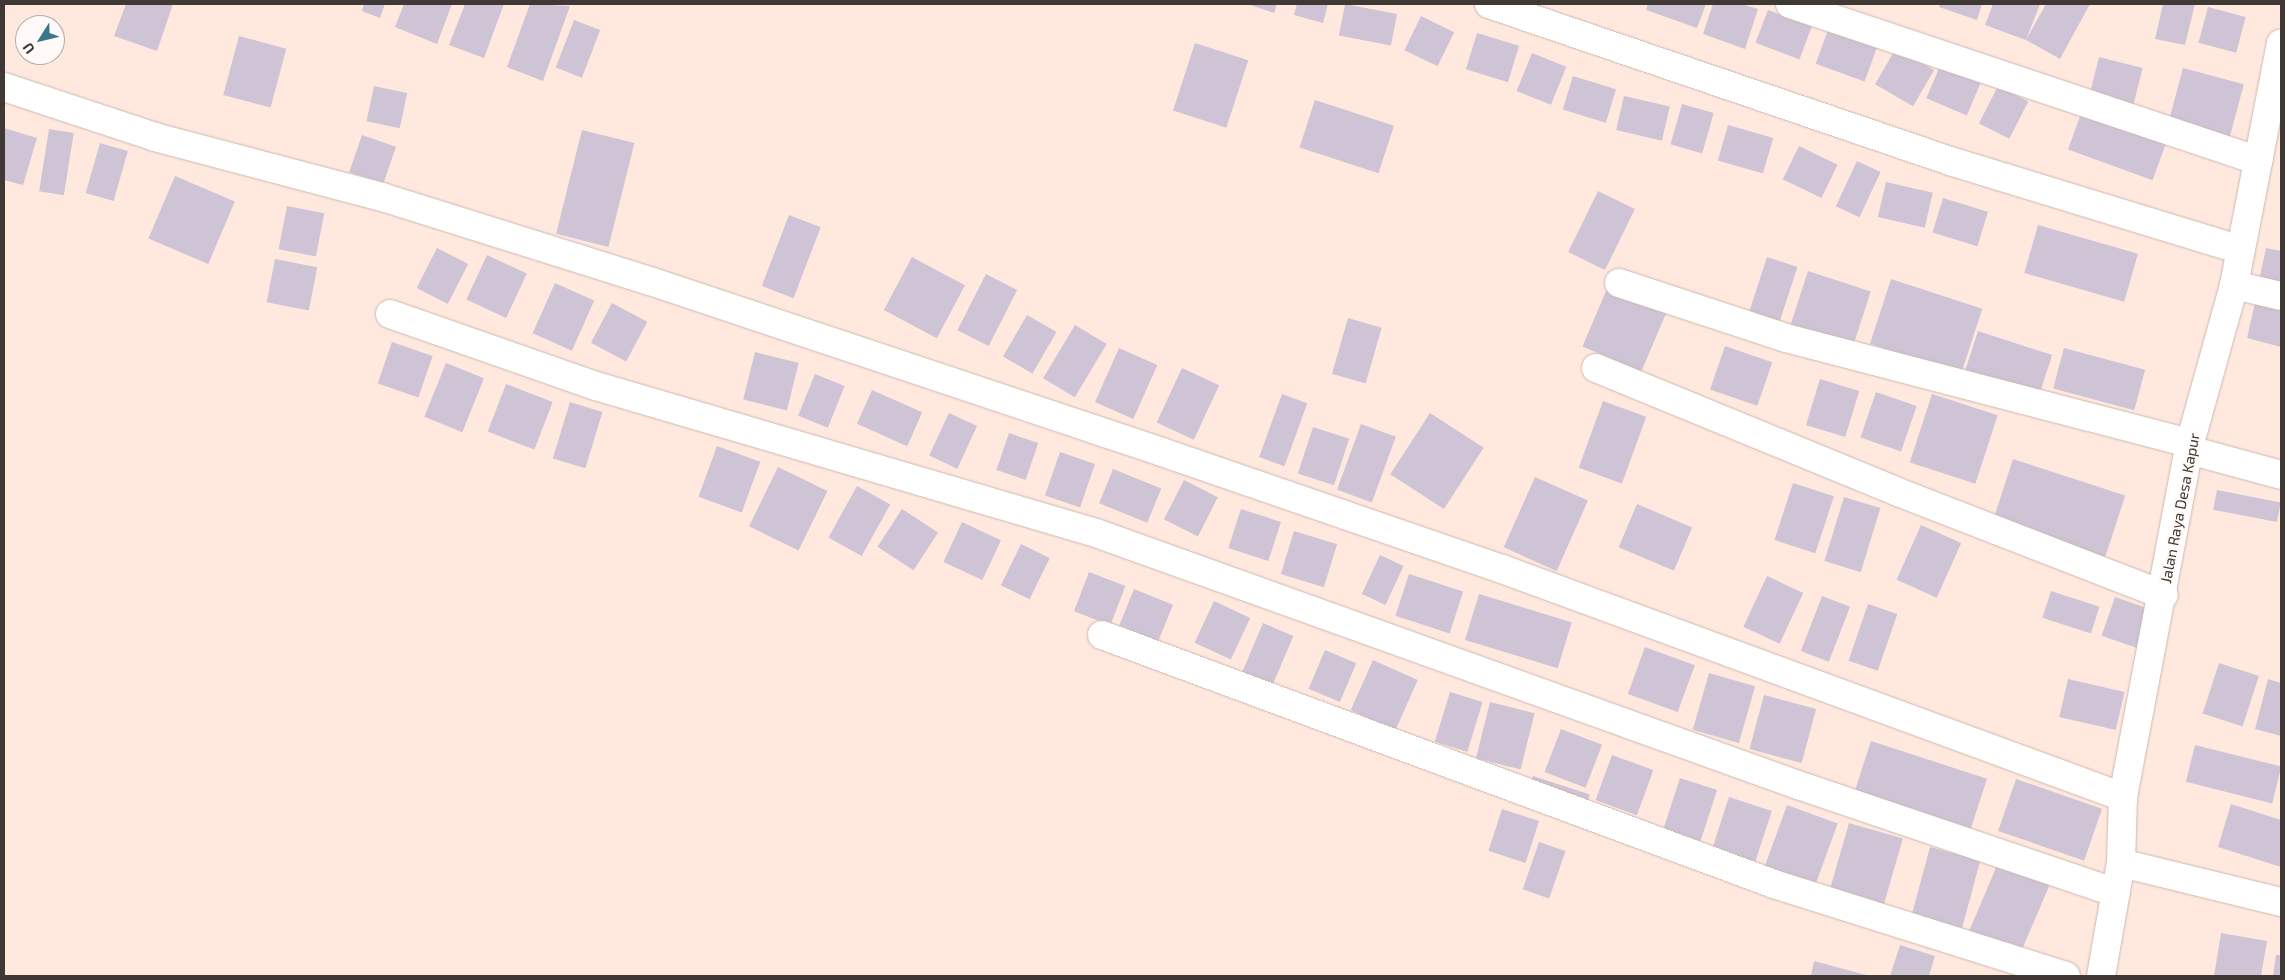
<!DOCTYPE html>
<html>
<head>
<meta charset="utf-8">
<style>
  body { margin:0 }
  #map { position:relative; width:2285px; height:980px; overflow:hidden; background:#ffe9df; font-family:"Exo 2",sans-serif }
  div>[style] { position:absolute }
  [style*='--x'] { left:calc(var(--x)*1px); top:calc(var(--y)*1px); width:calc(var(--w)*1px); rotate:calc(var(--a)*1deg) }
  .building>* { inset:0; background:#cec4d6; transform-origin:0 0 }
  .roads { filter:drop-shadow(0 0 1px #cdb8af) drop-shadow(0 0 1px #cdb8af) }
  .minor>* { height:28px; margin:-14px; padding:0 14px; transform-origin:14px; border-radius:14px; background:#fff }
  span { translate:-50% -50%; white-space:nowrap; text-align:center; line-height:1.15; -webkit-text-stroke:4.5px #fffaf8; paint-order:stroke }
  .street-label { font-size:15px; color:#403834 }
  .frame { position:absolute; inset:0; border:5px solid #403834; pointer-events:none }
  .north { position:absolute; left:15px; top:15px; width:50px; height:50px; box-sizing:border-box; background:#fffaf8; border:1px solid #b3acaa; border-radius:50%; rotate:234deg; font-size:14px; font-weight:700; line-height:20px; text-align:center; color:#403834 }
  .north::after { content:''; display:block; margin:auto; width:18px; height:22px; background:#39778c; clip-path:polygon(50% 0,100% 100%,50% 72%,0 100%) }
</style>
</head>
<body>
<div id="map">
  <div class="building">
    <i style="clip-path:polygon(126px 4px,173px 4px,157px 51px,114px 36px)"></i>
    <i style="clip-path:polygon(364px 4px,385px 4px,380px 18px,362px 11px)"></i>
    <i style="clip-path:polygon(404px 4px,452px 4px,437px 44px,395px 27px)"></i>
    <i style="clip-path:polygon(465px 4px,504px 4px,484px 58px,449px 45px)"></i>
    <i style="clip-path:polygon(530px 4px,570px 6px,543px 81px,507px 67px)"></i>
    <i style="clip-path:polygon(1247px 4px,1277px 4px,1274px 13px)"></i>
    <i style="clip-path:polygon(1297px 4px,1328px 4px,1323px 23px,1294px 15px)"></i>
    <i style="left:1345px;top:4px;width:53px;height:32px;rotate:11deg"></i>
    <i style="clip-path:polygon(1648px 4px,1706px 4px,1697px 28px,1646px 10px)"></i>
    <i style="clip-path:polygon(1713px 4px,1741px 4px,1758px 9px,1745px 49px,1703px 34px)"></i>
    <i style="clip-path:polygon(1940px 4px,1982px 4px,1977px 20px,1939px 7px)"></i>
    <i style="clip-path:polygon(1993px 4px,2040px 4px,2026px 40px,1985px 25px)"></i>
    <i style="clip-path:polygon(2046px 4px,2090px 4px,2060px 59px,2026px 40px)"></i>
    <i style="clip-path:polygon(2163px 4px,2195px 4px,2185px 45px,2155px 39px)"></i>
    <i style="left:2208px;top:7px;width:39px;height:37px;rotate:15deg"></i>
    <i style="left:1768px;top:10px;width:47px;height:35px;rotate:21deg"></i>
    <i style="left:1421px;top:16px;width:37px;height:38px;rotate:26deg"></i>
    <i style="left:574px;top:20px;width:28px;height:51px;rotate:21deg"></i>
    <i style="left:1828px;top:30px;width:52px;height:36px;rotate:20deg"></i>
    <i style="left:1477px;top:33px;width:44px;height:38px;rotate:17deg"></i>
    <i style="left:239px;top:36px;width:49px;height:61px;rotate:15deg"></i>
    <i style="left:1195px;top:43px;width:56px;height:71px;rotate:18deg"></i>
    <i style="left:1896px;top:48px;width:44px;height:42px;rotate:30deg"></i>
    <i style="left:1532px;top:53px;width:37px;height:41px;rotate:22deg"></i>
    <i style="left:2099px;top:57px;width:45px;height:43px;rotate:14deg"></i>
    <i style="left:1940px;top:66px;width:44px;height:35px;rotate:23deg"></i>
    <i style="left:2183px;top:68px;width:63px;height:54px;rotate:15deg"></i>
    <i style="left:1573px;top:76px;width:45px;height:35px;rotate:17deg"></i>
    <i style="left:374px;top:86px;width:34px;height:36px;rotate:12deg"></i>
    <i style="left:1998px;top:86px;width:34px;height:42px;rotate:27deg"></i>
    <i style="left:1624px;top:96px;width:47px;height:35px;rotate:13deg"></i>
    <i style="left:1315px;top:100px;width:83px;height:50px;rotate:18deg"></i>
    <i style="left:1682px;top:104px;width:33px;height:42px;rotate:16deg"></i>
    <i style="left:2082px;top:111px;width:90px;height:41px;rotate:20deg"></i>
    <i style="left:1728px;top:125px;width:47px;height:37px;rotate:16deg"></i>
    <i style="clip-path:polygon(4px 128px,37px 138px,23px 185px,4px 180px)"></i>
    <i style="left:49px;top:129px;width:25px;height:63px;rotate:9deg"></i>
    <i style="left:582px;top:130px;width:54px;height:107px;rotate:14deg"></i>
    <i style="left:362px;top:135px;width:36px;height:39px;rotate:19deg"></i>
    <i style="left:100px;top:143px;width:29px;height:52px;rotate:16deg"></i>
    <i style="left:1799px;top:146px;width:43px;height:37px;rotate:26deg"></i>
    <i style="left:1857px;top:161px;width:26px;height:50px;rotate:25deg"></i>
    <i style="left:175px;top:176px;width:65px;height:68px;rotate:23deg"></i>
    <i style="left:1886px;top:182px;width:48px;height:36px;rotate:13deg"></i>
    <i style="left:1598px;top:191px;width:41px;height:68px;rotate:26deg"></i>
    <i style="left:1943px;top:198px;width:47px;height:36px;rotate:17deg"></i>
    <i style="left:287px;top:206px;width:38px;height:44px;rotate:11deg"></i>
    <i style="left:789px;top:215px;width:34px;height:76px;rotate:21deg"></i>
    <i style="left:2038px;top:225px;width:104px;height:50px;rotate:16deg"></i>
    <i style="left:437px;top:248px;width:35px;height:45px;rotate:27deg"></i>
    <i style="clip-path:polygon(2266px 248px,2281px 251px,2281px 286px,2259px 281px)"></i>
    <i style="left:487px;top:255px;width:44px;height:49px;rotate:25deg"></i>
    <i style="left:912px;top:257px;width:60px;height:60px;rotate:28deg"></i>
    <i style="left:1767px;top:257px;width:32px;height:59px;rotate:18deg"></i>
    <i style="left:275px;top:259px;width:43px;height:44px;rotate:11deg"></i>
    <i style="left:1808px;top:271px;width:66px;height:62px;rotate:18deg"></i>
    <i style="left:986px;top:274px;width:35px;height:63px;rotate:27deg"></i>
    <i style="left:1891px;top:279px;width:96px;height:68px;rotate:18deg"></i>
    <i style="left:555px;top:283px;width:43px;height:55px;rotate:24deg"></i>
    <i style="left:1609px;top:284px;width:64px;height:68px;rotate:23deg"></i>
    <i style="clip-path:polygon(2256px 298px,2281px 304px,2281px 347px,2247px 338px)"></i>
    <i style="left:612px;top:303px;width:40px;height:45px;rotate:28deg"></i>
    <i style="left:1027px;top:315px;width:34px;height:48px;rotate:30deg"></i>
    <i style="left:1348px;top:318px;width:35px;height:58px;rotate:16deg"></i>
    <i style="left:1075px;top:325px;width:37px;height:62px;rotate:31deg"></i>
    <i style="left:1978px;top:331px;width:78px;height:42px;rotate:18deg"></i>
    <i style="left:392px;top:342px;width:43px;height:44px;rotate:19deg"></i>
    <i style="left:1725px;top:346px;width:50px;height:46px;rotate:19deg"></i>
    <i style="left:1119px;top:348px;width:42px;height:59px;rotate:24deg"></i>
    <i style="left:2064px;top:348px;width:84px;height:42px;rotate:15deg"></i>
    <i style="left:755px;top:352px;width:45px;height:49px;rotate:14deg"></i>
    <i style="left:446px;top:363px;width:41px;height:58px;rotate:22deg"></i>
    <i style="left:1182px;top:368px;width:41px;height:60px;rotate:25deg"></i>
    <i style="left:815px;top:374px;width:32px;height:45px;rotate:22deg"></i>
    <i style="left:1820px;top:379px;width:41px;height:48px;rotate:17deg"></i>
    <i style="left:506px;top:384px;width:50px;height:51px;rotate:21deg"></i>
    <i style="left:872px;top:390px;width:55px;height:37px;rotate:24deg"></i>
    <i style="left:1876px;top:392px;width:43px;height:48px;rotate:19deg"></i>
    <i style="left:1282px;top:394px;width:27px;height:67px;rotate:20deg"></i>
    <i style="left:1932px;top:394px;width:69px;height:72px;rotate:18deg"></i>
    <i style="left:1603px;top:401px;width:46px;height:71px;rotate:20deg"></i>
    <i style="left:570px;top:402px;width:34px;height:59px;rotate:17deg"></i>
    <i style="left:949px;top:413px;width:31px;height:47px;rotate:25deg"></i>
    <i style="left:1430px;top:413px;width:64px;height:73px;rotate:33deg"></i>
    <i style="left:1361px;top:424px;width:37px;height:70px;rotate:20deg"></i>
    <i style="left:1313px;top:427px;width:38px;height:49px;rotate:18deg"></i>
    <i style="left:1009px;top:433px;width:31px;height:39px;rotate:19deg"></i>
    <i style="left:717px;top:446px;width:46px;height:54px;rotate:20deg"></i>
    <i style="left:1060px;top:452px;width:37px;height:46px;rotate:19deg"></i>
    <i style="left:2013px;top:459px;width:118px;height:67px;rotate:18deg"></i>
    <i style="left:778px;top:467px;width:55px;height:66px;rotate:26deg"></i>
    <i style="left:1113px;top:469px;width:52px;height:37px;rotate:22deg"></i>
    <i style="left:1535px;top:477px;width:58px;height:77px;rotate:24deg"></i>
    <i style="left:1184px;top:480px;width:38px;height:44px;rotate:27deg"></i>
    <i style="left:1793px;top:483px;width:43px;height:60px;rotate:18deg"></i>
    <i style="left:857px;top:486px;width:38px;height:59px;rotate:29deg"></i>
    <i style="left:2217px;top:490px;width:65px;height:20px;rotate:11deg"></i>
    <i style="left:1844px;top:497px;width:38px;height:67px;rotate:17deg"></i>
    <i style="left:1637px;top:504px;width:60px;height:47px;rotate:23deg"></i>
    <i style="left:902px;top:509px;width:43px;height:45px;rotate:33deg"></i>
    <i style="left:1241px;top:509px;width:42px;height:41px;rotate:18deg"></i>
    <i style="left:962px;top:522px;width:43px;height:44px;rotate:25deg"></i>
    <i style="left:1921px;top:525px;width:44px;height:60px;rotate:24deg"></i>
    <i style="left:1294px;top:531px;width:45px;height:45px;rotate:17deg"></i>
    <i style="left:1021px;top:544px;width:32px;height:46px;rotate:26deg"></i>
    <i style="left:1380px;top:555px;width:26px;height:43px;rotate:25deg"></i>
    <i style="left:1089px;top:572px;width:39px;height:42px;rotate:21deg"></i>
    <i style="left:1409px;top:574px;width:57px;height:44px;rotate:18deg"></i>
    <i style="left:1767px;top:576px;width:40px;height:56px;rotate:25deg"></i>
    <i style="left:1134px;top:589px;width:42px;height:39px;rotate:22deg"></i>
    <i style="left:2051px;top:591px;width:51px;height:28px;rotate:18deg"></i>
    <i style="left:1479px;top:594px;width:97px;height:48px;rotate:17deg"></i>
    <i style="left:1822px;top:596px;width:30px;height:59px;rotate:21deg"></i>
    <i style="left:2115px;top:597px;width:42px;height:41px;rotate:19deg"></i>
    <i style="left:1214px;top:601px;width:40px;height:46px;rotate:25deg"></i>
    <i style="left:1868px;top:604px;width:31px;height:60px;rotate:19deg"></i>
    <i style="left:1263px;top:623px;width:33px;height:58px;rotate:23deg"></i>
    <i style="left:1645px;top:647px;width:53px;height:50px;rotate:20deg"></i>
    <i style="left:1325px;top:650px;width:34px;height:42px;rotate:23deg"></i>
    <i style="left:1373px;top:660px;width:49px;height:55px;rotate:24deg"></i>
    <i style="left:2219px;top:663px;width:42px;height:53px;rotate:18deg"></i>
    <i style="left:1709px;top:673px;width:48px;height:59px;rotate:16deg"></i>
    <i style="left:2068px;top:679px;width:58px;height:39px;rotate:13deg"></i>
    <i style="clip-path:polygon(2268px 679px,2281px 683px,2281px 736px,2255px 729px)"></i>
    <i style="left:1450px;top:692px;width:34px;height:52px;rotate:17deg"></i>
    <i style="left:1764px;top:695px;width:54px;height:56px;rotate:15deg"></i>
    <i style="left:1490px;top:702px;width:46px;height:58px;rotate:14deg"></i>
    <i style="left:1561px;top:729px;width:44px;height:46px;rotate:21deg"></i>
    <i style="left:1871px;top:741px;width:122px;height:52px;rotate:18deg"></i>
    <i style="left:2195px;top:745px;width:89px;height:38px;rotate:14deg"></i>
    <i style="left:1612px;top:755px;width:44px;height:48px;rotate:20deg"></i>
    <i style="left:1533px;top:776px;width:60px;height:15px;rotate:18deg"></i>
    <i style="left:1680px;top:778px;width:39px;height:54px;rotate:18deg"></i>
    <i style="left:2016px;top:779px;width:91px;height:55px;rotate:19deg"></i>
    <i style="left:1729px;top:797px;width:45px;height:59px;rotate:18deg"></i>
    <i style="clip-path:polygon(2231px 804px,2281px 820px,2281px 867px,2218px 847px)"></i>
    <i style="left:1787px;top:805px;width:54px;height:69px;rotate:20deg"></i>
    <i style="left:1502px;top:809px;width:39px;height:44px;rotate:18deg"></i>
    <i style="left:1849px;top:823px;width:56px;height:75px;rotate:16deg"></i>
    <i style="left:1539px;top:842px;width:28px;height:50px;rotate:19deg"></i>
    <i style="left:1930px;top:847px;width:52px;height:70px;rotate:15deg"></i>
    <i style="left:1998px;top:863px;width:56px;height:77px;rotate:23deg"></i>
    <i style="clip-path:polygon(2221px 933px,2267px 941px,2261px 976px,2214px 976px)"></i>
    <i style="clip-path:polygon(1900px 945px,1935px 956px,1929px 976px,1890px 976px)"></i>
    <i style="clip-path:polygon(2276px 955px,2281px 955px,2281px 976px,2273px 976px)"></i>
    <i style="clip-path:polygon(1814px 961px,1870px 976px,1811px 976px)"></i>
  </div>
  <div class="roads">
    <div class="minor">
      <i style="--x:1489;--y:4;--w:487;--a:18.8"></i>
      <i style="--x:1950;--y:161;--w:304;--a:17"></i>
      <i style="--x:1790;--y:4;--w:494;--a:18.5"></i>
      <i style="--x:4;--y:87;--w:159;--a:18.3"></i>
      <i style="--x:155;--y:137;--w:235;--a:14.8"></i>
      <i style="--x:382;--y:197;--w:281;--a:17.4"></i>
      <i style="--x:650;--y:281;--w:540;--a:18.47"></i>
      <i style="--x:1162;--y:452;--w:360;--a:19"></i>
      <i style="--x:1502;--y:569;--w:662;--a:20.16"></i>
      <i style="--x:1619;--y:283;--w:176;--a:18.2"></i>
      <i style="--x:1786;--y:338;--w:417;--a:14.6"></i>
      <i style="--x:2234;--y:285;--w:48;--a:13.2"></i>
      <i style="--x:390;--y:314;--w:218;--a:19.3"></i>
      <i style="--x:596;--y:386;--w:521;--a:16.38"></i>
      <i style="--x:1096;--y:533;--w:746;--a:19.75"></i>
      <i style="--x:1798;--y:785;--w:335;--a:18.7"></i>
      <i style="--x:1596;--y:368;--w:326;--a:22.3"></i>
      <i style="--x:1898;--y:492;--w:285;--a:21.2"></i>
      <i style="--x:2189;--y:450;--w:95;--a:15.2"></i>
      <i style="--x:1102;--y:635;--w:717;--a:20.33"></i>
      <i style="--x:1774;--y:884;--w:306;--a:17.5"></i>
      <i style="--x:2121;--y:863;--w:165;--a:13.7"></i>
      <i style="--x:2101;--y:976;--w:115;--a:-80"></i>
      <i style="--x:2121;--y:863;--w:66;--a:-88.3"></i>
      <i style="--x:2123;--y:797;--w:360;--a:-79.3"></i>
      <i style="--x:2190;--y:443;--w:164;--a:-74.4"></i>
      <i style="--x:2234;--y:285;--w:246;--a:-79"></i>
    </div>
  </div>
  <div class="street-label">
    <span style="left:2180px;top:508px;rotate:-79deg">Jalan Raya Desa Kapur</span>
  </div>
  <div class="frame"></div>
  <div class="north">U</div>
</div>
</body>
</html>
